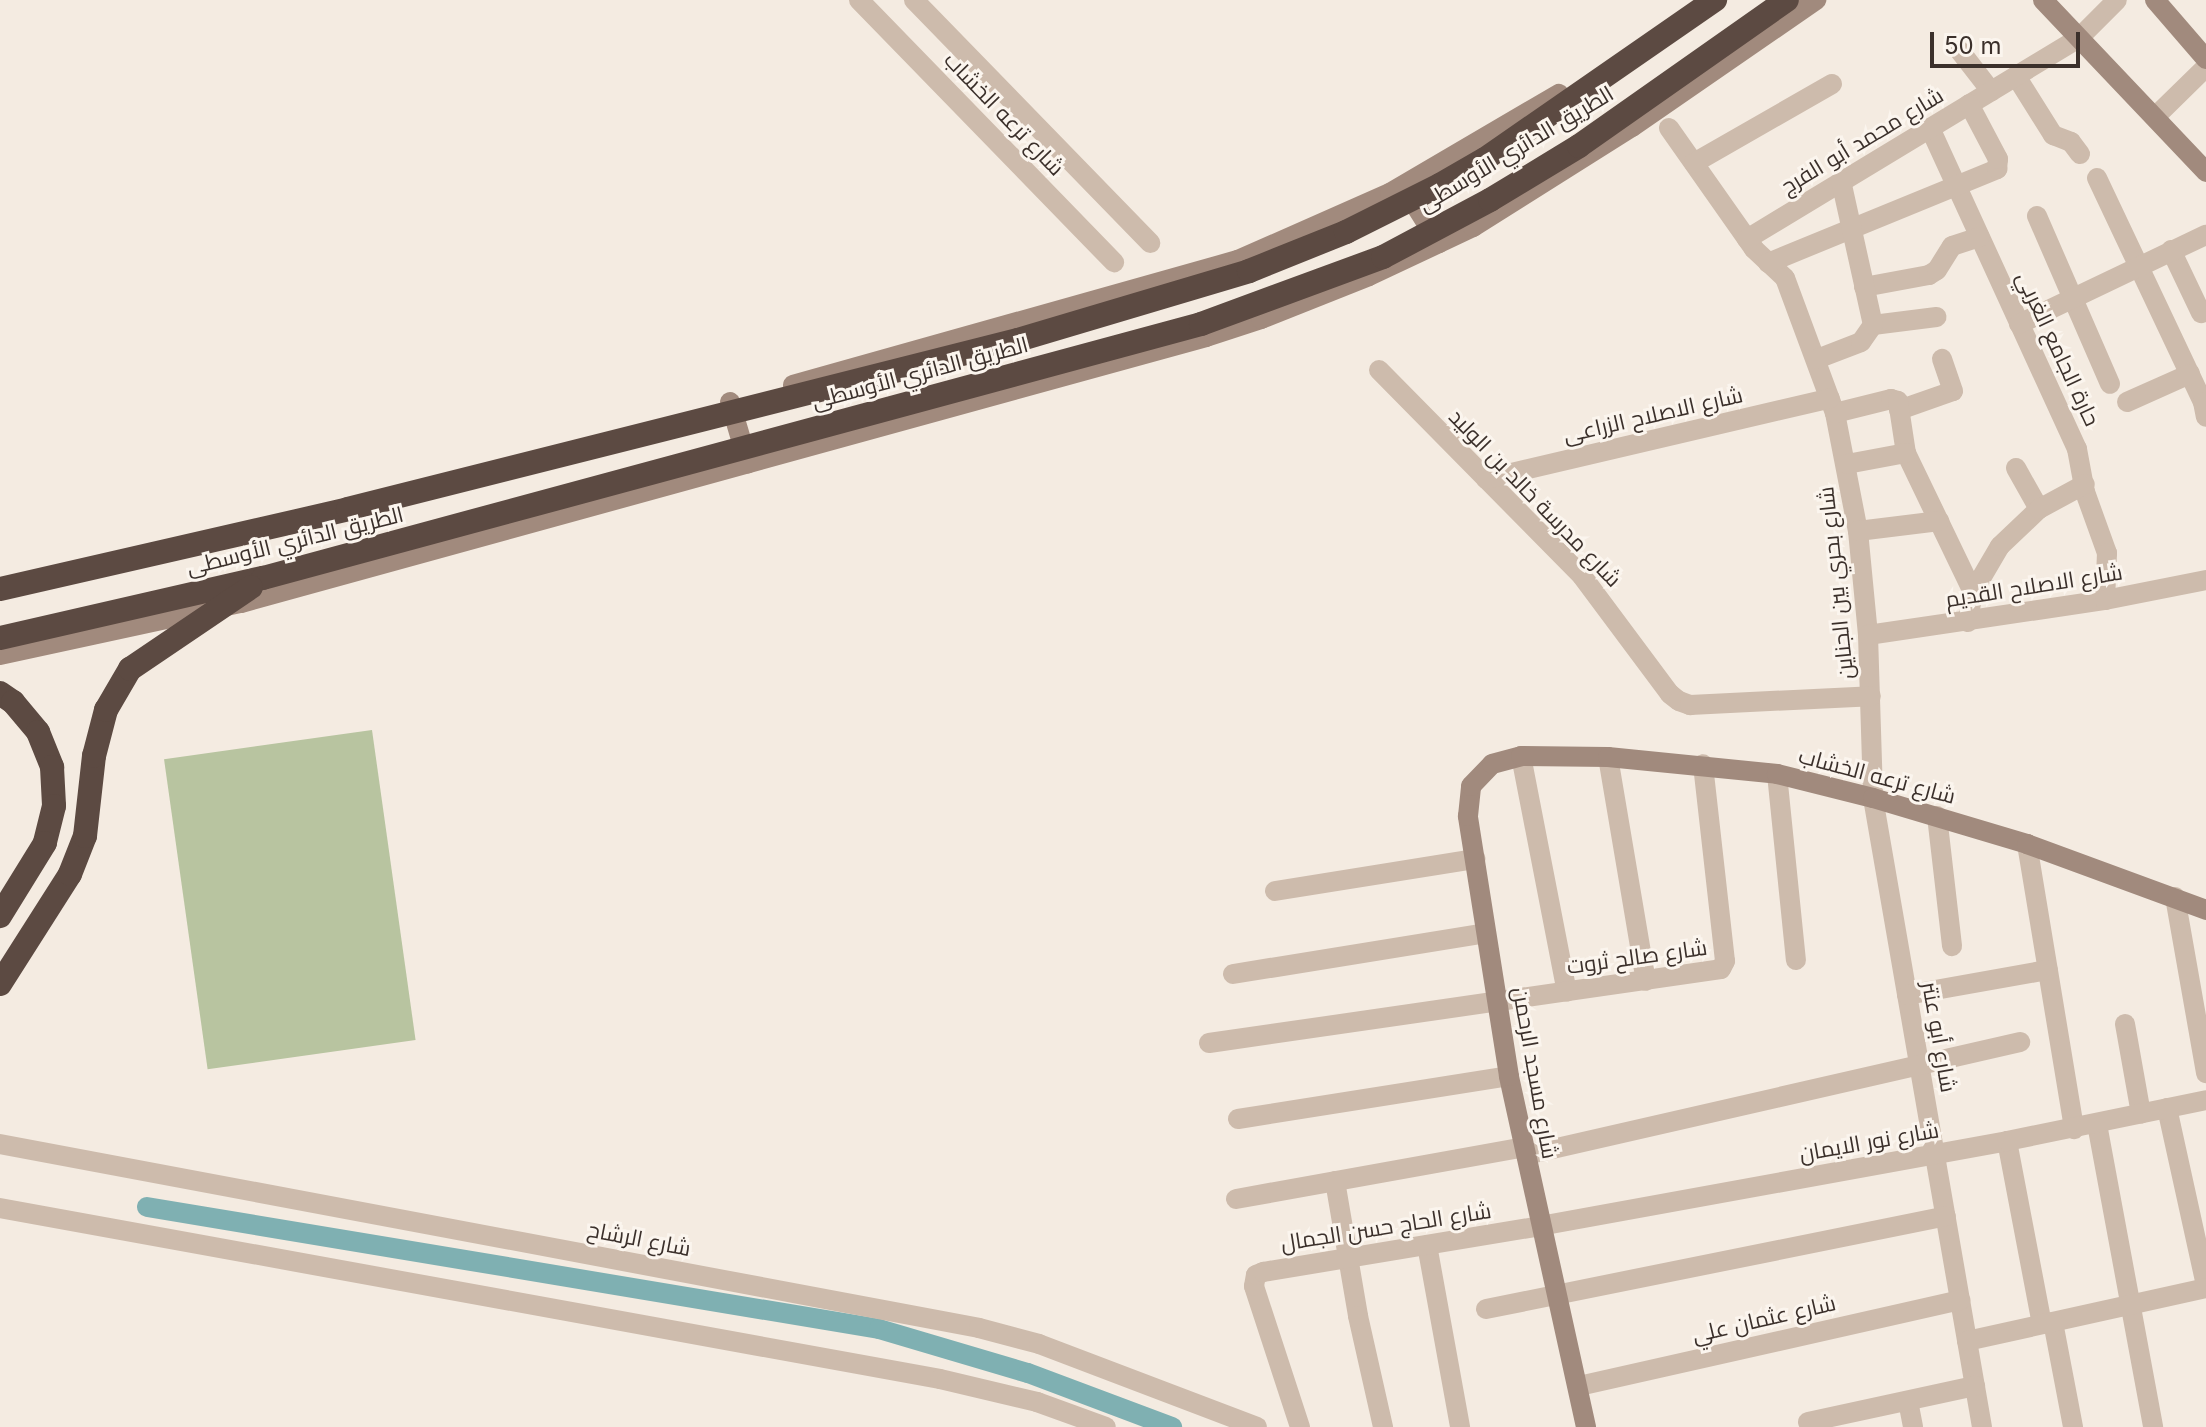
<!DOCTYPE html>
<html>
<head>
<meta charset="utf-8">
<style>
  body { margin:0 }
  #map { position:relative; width:2206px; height:1427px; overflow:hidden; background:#f4ebe1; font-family:Inter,Cairo,sans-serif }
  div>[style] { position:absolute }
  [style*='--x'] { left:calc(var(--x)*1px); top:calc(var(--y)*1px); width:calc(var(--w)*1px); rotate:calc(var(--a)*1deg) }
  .green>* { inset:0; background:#b8c4a0; transform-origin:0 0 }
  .canal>* { height:20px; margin:-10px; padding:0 10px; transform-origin:10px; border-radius:10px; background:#7fb0b2 }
  .street>* { height:20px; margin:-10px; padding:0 10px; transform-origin:10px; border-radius:10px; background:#cdbbac }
  .secondary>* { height:20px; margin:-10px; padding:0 10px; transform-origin:10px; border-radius:10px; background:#a18a7d }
  .highway>* { height:24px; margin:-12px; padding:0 12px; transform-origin:12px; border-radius:12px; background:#5c4a42 }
  .highway-bridge>* { height:24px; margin:-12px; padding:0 12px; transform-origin:12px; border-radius:12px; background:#5c4a42 }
  span { translate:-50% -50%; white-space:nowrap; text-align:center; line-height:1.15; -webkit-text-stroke:6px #fbf5ee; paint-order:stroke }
  .street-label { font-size:22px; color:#3b302b }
  .scale { position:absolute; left:1930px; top:32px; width:150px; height:36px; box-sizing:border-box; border:4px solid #3b302b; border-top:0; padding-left:10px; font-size:24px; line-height:28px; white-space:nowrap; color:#3b302b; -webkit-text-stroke:6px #fbf5ee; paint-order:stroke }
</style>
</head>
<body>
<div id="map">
  <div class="green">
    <i style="left:372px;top:730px;width:313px;height:210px;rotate:82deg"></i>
  </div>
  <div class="canal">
    <i style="--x:147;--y:1207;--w:742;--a:9.46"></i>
    <i style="--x:879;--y:1329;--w:155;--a:16.5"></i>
    <i style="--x:1028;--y:1373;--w:154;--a:20.6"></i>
  </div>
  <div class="street">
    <i style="--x:859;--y:0;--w:366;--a:45.8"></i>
    <i style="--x:914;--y:0;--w:339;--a:45.8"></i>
    <i style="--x:1960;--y:51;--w:51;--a:52.2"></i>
    <i style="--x:2016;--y:76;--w:70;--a:57.9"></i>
    <i style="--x:2053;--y:135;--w:19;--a:21"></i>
    <i style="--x:2071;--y:142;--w:15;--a:53"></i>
    <i style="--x:2155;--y:117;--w:71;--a:-44.4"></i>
    <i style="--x:1669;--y:128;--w:148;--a:54.9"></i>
    <i style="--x:1754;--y:249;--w:42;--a:43.1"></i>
    <i style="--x:1785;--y:278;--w:144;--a:69.7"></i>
    <i style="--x:1835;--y:413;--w:120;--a:79"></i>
    <i style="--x:1858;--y:531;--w:104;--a:84.5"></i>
    <i style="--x:1868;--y:635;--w:163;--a:88.2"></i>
    <i style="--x:1873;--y:798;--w:638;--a:80.17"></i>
    <i style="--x:1930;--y:128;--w:353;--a:65.4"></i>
    <i style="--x:2077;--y:449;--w:44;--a:79.5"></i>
    <i style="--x:2085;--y:492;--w:65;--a:70.2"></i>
    <i style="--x:2107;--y:553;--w:47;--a:92.4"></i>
    <i style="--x:1694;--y:163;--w:159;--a:-29.8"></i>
    <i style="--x:2097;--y:178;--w:248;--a:64.7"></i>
    <i style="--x:2203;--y:402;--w:15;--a:79"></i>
    <i style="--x:2037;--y:216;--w:183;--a:66.5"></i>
    <i style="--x:1747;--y:239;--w:389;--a:-31.2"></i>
    <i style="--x:2080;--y:37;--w:52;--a:-45"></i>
    <i style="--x:2171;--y:250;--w:70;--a:64.5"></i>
    <i style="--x:1768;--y:263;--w:248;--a:-22.3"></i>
    <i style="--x:1997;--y:169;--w:10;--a:-84"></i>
    <i style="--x:1998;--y:159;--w:62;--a:-117.8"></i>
    <i style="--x:1864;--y:287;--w:66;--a:-10.5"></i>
    <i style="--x:1929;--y:275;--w:9;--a:-32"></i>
    <i style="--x:1937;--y:270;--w:28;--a:-58"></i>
    <i style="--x:1952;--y:246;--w:29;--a:-18"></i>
    <i style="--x:2019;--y:324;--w:207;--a:-25.5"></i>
    <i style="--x:1873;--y:325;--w:64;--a:-7.2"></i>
    <i style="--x:1817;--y:359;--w:47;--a:-21.1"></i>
    <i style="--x:1861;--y:342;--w:21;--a:-55"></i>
    <i style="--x:1873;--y:325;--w:148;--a:-102.5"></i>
    <i style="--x:1379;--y:370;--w:289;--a:45.4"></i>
    <i style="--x:1582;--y:576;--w:147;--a:53.3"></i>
    <i style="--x:1670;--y:694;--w:11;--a:38"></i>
    <i style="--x:1679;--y:701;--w:12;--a:20"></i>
    <i style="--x:1690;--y:705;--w:181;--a:-2.8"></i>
    <i style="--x:2127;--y:402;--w:69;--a:-24"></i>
    <i style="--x:1899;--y:410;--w:57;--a:-19.4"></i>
    <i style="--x:1953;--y:391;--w:34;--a:-109"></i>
    <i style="--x:1835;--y:413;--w:58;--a:-14"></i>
    <i style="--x:1891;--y:399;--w:7;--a:16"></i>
    <i style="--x:1898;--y:401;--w:53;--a:81.3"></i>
    <i style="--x:1906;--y:453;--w:154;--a:64.3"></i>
    <i style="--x:1847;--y:464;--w:60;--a:-10.6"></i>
    <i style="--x:2016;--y:468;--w:47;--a:60.7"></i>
    <i style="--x:1486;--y:479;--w:353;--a:-13.2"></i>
    <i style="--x:1858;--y:531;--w:82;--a:-7"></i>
    <i style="--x:1968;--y:622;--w:30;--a:-81"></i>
    <i style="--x:1973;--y:592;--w:53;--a:-59.6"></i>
    <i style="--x:2000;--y:546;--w:54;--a:-43.5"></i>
    <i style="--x:2039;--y:509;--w:52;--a:-28.5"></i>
    <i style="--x:1868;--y:635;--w:240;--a:-8.4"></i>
    <i style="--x:2105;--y:600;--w:103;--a:-11.2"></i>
    <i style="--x:1521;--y:756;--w:240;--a:79"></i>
    <i style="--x:1608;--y:757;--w:227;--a:80.4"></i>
    <i style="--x:1777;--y:774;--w:187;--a:84.2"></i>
    <i style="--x:1937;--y:816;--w:131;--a:83.4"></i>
    <i style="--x:2027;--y:844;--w:289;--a:80.6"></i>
    <i style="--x:1275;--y:891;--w:203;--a:-9.1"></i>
    <i style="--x:2175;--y:897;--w:179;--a:80"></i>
    <i style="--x:1233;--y:974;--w:256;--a:-9.2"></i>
    <i style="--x:1907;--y:995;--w:143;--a:-10.1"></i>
    <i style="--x:2125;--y:1024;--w:91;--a:79.9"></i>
    <i style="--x:1209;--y:1043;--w:517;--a:-8.22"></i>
    <i style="--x:1721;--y:969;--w:9;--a:-63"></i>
    <i style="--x:1725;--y:961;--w:198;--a:-96.4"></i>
    <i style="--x:2167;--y:1108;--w:181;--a:77.6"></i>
    <i style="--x:1238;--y:1119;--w:274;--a:-9"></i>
    <i style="--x:2097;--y:1124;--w:308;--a:79.5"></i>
    <i style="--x:2007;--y:1141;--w:186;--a:79.2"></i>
    <i style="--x:0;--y:1144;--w:996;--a:10.64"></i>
    <i style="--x:979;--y:1328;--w:62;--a:14.9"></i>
    <i style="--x:1039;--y:1344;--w:233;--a:20.8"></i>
    <i style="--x:1526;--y:1155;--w:507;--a:-12.88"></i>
    <i style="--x:1335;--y:1181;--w:137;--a:80.3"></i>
    <i style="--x:1358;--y:1316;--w:114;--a:77.3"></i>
    <i style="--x:1236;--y:1199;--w:293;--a:-10.2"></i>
    <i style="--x:0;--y:1208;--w:955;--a:10.31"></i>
    <i style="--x:940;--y:1379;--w:100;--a:13.3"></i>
    <i style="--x:1037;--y:1402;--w:73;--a:19.9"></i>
    <i style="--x:1427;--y:1245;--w:185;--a:79.7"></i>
    <i style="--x:1486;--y:1309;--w:469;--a:-11.4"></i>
    <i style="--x:2053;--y:1322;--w:107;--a:79.2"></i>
    <i style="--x:1967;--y:1341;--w:245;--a:-12.5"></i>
    <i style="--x:1579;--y:1386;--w:391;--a:-12.7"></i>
    <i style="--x:1908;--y:1401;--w:26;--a:79"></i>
    <i style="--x:1808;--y:1422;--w:171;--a:-12.2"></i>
    <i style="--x:1300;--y:1427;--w:148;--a:-108.1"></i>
    <i style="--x:1254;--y:1286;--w:11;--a:-80"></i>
    <i style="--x:1256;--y:1275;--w:8;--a:-23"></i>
    <i style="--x:1263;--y:1272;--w:281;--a:-9.4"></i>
    <i style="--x:1540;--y:1226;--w:475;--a:-10.3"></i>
    <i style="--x:2007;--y:1141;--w:203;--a:-11.6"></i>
  </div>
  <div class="secondary">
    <i style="--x:2043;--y:0;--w:237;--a:46.5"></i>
    <i style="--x:2155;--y:0;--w:78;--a:49.2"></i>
    <i style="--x:1405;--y:189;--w:64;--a:57.8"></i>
    <i style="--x:793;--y:385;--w:462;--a:-15.7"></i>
    <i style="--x:1238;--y:260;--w:166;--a:-23.8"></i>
    <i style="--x:1390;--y:193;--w:196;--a:-30.4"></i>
    <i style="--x:730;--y:402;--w:64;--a:73.6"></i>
    <i style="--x:0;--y:655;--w:247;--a:-12.2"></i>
    <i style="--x:241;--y:603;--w:1001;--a:-15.41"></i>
    <i style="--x:1206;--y:337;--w:58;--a:-18.1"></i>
    <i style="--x:1261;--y:319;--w:116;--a:-21.7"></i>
    <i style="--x:1369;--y:276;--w:115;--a:-25.2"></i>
    <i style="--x:1473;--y:227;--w:188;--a:-32.2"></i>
    <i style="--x:1632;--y:127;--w:224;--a:-34.6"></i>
    <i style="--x:1586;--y:1427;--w:359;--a:-102.4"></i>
    <i style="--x:1509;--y:1076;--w:263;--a:-99"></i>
    <i style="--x:1468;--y:816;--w:30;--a:-84"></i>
    <i style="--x:1471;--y:786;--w:30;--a:-46"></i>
    <i style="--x:1492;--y:764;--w:30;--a:-15"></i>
    <i style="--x:1521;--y:756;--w:87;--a:0.7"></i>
    <i style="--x:1608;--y:757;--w:170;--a:5.7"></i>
    <i style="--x:1777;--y:774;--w:99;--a:14"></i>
    <i style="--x:1873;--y:798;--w:161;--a:16.6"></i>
    <i style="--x:2027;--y:844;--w:191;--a:20.2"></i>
  </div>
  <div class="highway">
    <i style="--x:0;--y:693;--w:16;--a:35"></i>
    <i style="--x:13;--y:702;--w:39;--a:50"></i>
    <i style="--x:38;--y:732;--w:38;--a:68"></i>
    <i style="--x:52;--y:767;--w:39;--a:87"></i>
    <i style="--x:54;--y:806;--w:38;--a:104"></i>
    <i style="--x:45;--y:843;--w:86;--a:121.7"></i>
  </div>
  <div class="highway-bridge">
    <i style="--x:0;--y:589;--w:357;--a:-12.9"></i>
    <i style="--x:348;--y:509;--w:691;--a:-14.16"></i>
    <i style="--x:1018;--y:340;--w:241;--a:-16.6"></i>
    <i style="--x:1249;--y:271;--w:105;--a:-21.9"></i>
    <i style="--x:1346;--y:232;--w:105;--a:-26.6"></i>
    <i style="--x:1440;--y:185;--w:52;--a:-30"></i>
    <i style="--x:1485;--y:159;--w:280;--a:-34.7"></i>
    <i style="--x:0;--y:638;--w:270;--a:-12.9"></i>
    <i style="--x:263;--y:578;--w:972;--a:-15.15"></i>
    <i style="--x:1201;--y:324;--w:194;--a:-20.2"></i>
    <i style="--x:1383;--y:257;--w:121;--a:-28"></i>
    <i style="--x:1490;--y:200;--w:104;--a:-31.2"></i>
    <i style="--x:1579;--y:146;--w:254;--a:-35.1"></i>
    <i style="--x:0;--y:984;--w:130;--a:-57.5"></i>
    <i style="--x:70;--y:874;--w:41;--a:-68.5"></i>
    <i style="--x:85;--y:836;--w:81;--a:-83.6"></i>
    <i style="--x:94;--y:756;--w:48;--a:-75.4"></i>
    <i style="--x:106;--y:710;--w:48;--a:-59.7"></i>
    <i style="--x:130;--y:669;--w:146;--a:-34.1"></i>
  </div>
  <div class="street-label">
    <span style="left:1004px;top:114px;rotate:46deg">شارع ترعه الخشاب</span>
    <span style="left:1862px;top:141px;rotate:-31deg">شارع محمد أبو الفرج</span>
    <span style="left:1516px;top:149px;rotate:-31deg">الطريق الدائري الأوسطى</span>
    <span style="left:2058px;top:349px;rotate:65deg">حارة الجامع الغربي</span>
    <span style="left:920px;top:373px;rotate:-15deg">الطريق الدائري الأوسطى</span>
    <span style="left:1653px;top:415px;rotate:-13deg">شارع الاصلاح الزراعى</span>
    <span style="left:1535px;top:498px;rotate:46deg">شارع مدرسة خالد بن الوليد</span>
    <span style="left:295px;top:541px;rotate:-14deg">الطريق الدائري الأوسطى</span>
    <span style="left:1836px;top:583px;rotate:-96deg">شارع بحري بين الجناين</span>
    <span style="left:2034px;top:586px;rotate:-9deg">شارع الاصلاح القديم</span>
    <span style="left:1877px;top:776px;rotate:15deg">شارع ترعه الخشاب</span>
    <span style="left:1637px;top:957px;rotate:-8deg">شارع صالح ثروت</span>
    <span style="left:1939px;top:1037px;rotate:80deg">شارع أبو عنتر</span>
    <span style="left:1535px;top:1073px;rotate:80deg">شارع مسجد الرحمن</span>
    <span style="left:1869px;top:1142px;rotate:-10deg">شارع نور الايمان</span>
    <span style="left:1386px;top:1227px;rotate:-9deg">شارع الحاج حسن الجمال</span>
    <span style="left:639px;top:1239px;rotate:11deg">شارع الرشاح</span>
    <span style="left:1764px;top:1319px;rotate:-13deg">شارع عثمان علي</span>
  </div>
  <div class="scale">50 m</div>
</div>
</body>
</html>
